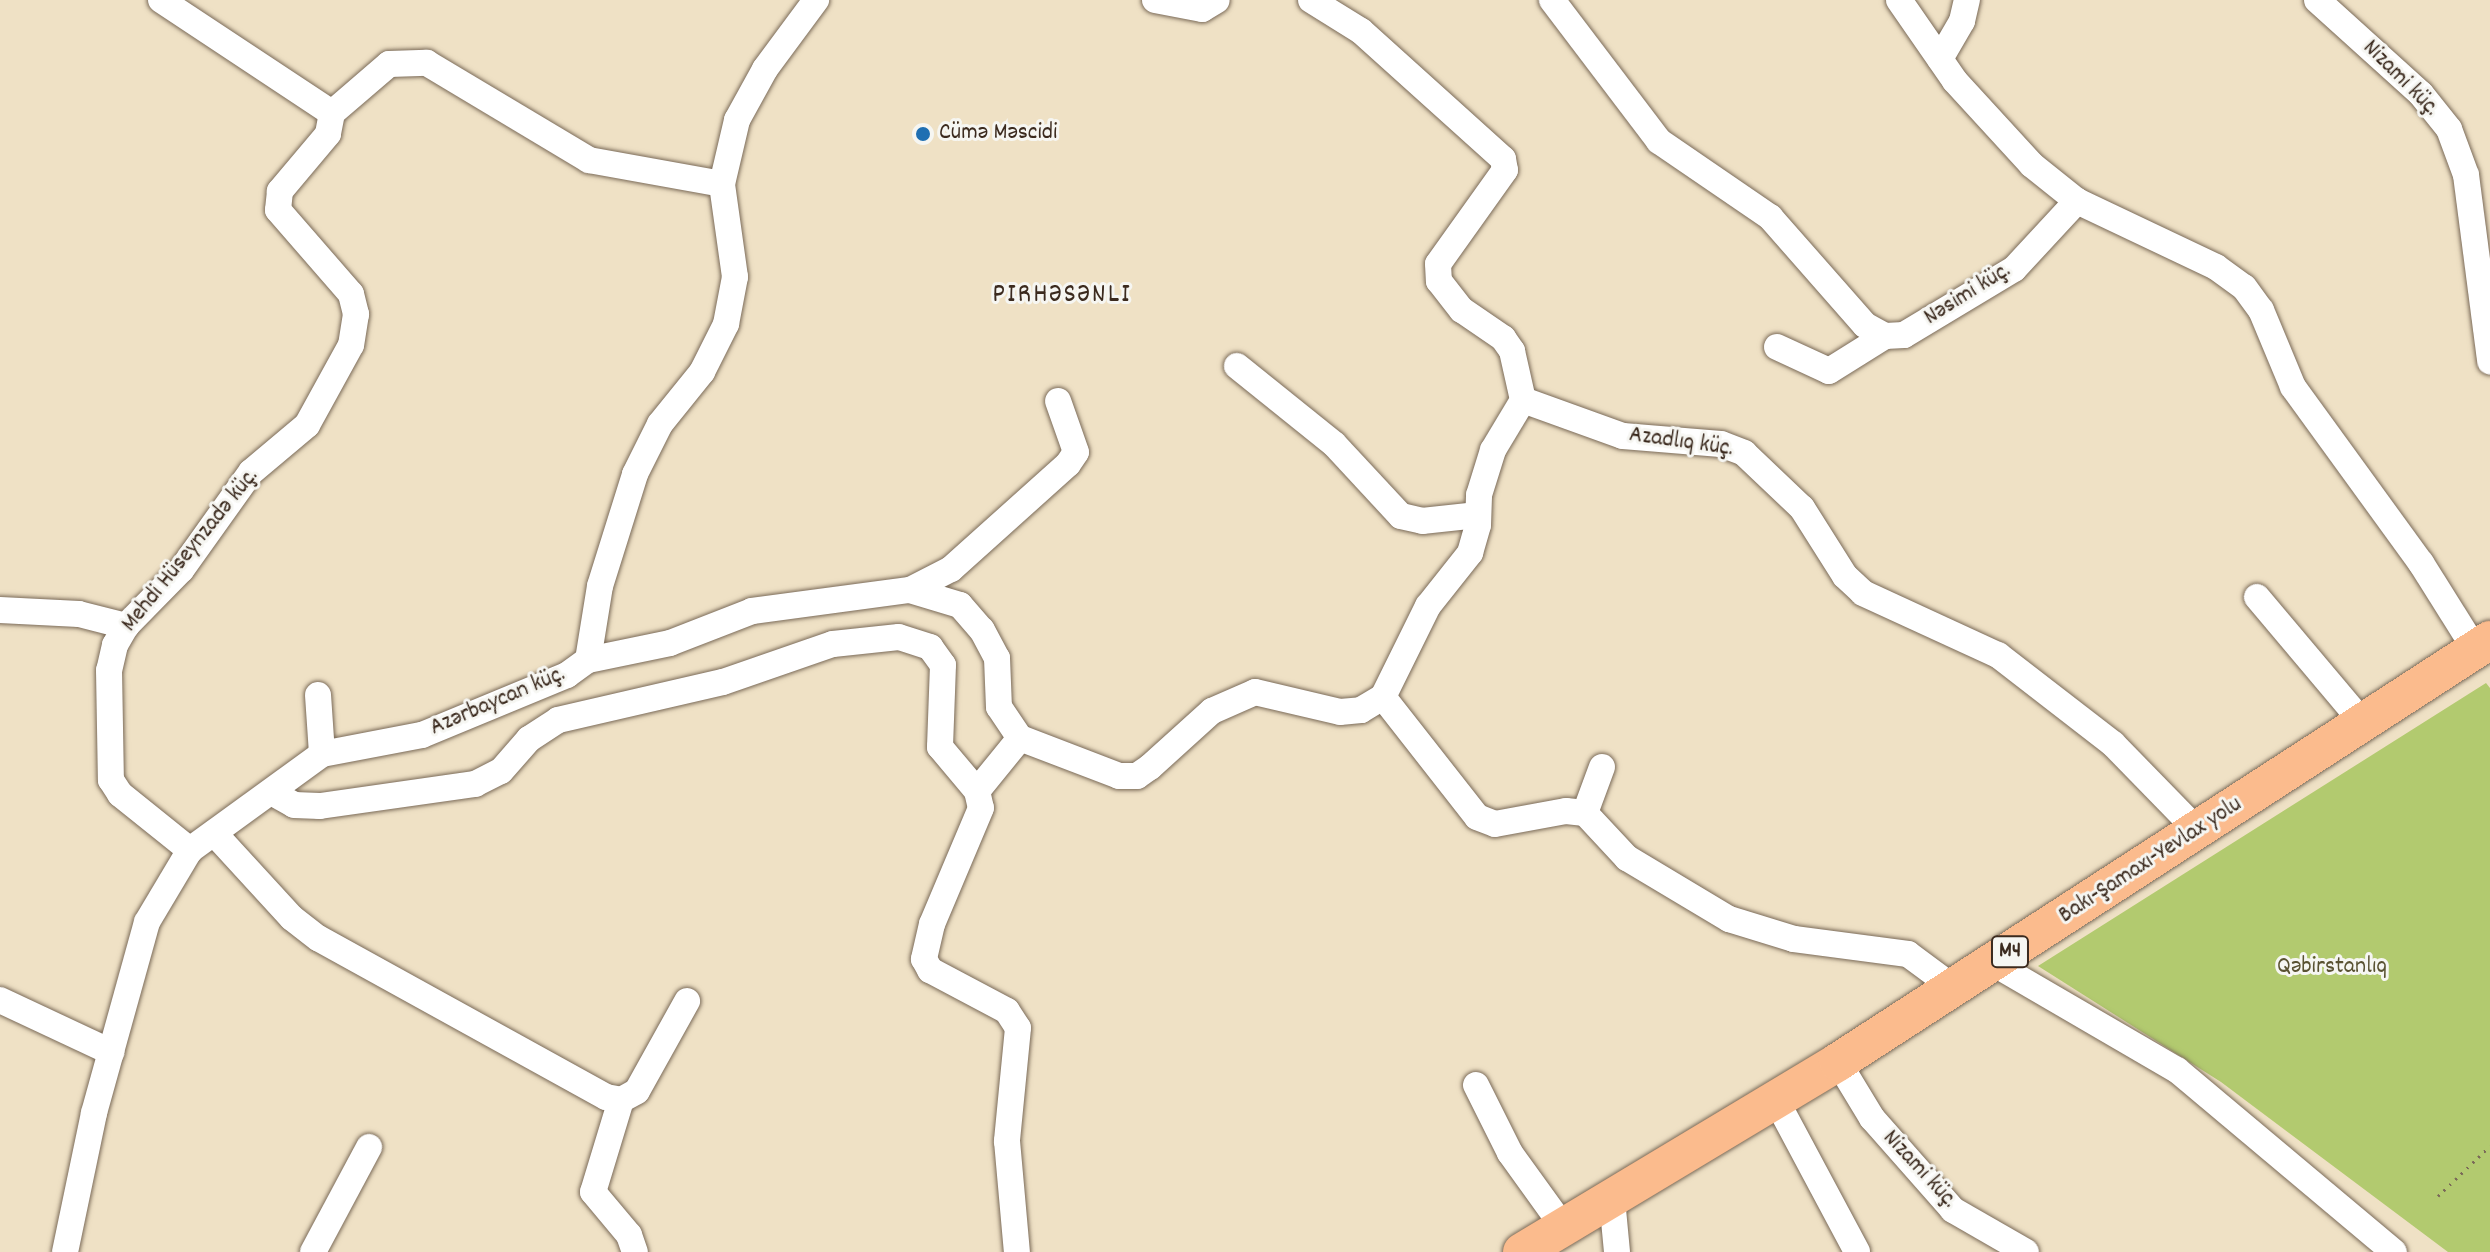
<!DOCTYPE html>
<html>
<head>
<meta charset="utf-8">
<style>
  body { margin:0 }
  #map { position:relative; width:2490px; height:1252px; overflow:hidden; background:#efe1c5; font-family:Dekko,sans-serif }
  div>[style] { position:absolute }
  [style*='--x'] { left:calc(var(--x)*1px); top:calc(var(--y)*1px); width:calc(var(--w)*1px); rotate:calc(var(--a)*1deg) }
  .green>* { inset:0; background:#b2ca6f }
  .path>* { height:3px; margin-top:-1.5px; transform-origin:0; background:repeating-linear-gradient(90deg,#7a6a58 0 2px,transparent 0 8px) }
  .roads { filter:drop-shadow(0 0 2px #7a6a58) drop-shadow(0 0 2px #7a6a58) }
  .minor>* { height:26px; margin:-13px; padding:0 13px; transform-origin:13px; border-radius:13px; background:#fff }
  .highway>* { height:38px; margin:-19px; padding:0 19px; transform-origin:19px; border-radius:19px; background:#fbbb8d }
  .dots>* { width:22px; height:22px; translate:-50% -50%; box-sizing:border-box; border:4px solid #f6f6f2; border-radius:50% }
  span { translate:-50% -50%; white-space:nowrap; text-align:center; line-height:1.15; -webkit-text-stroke:6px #f6f6f2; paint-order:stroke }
  .shield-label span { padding:2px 6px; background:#f6f6f2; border:2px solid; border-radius:6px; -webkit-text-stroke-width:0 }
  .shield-label { font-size:22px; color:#3b2a1e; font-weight:700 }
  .street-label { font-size:24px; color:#3b2a1e }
  .poi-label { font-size:24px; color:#3b2a1e }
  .left { translate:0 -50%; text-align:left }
  .park-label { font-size:24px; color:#595232 }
  .quarter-label { font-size:28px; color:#3b2a1e; letter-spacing:2px }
</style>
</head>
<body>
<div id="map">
  <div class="green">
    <i style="clip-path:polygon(2486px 683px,2490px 688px,2490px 1252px,2448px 1252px,2221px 1082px,2038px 966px)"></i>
  </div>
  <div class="path">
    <i style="--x:2438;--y:1196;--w:72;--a:-43.9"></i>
  </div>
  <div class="roads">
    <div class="minor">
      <i style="--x:161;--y:0;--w:205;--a:33.5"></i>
      <i style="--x:332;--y:113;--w:21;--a:101"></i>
      <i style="--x:328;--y:134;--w:75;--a:130.1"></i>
      <i style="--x:280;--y:191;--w:19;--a:96"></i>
      <i style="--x:278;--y:210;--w:111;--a:49"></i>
      <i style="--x:351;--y:294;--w:21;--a:76"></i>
      <i style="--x:356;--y:314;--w:31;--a:99"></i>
      <i style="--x:351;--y:345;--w:91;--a:118.8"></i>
      <i style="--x:307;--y:425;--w:73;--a:140"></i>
      <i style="--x:251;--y:472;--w:120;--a:125.5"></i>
      <i style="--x:181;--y:570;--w:78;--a:134.5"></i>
      <i style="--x:126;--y:626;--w:22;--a:120"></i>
      <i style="--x:115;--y:645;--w:26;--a:103"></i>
      <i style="--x:109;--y:670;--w:110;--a:89"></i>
      <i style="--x:111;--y:780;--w:17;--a:57"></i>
      <i style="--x:120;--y:794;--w:90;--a:38.7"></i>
      <i style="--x:1155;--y:0;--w:48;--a:10.8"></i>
      <i style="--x:1202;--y:9;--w:17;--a:-31"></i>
      <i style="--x:1311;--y:0;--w:59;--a:31.8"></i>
      <i style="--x:1361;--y:31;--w:191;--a:42"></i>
      <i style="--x:1503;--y:159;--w:11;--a:80"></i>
      <i style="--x:1505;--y:170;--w:115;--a:125.5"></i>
      <i style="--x:1438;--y:264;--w:17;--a:87"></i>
      <i style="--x:1439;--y:281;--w:37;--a:52"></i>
      <i style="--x:1462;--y:310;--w:50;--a:34.3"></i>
      <i style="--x:1503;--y:338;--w:16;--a:55"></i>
      <i style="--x:1512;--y:351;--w:50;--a:77.3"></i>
      <i style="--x:1523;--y:400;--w:106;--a:19.8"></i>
      <i style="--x:1623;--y:436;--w:98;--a:4.7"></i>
      <i style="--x:1721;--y:444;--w:25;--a:21"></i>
      <i style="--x:1744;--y:453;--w:80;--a:43.5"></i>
      <i style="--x:1802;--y:508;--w:80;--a:57.7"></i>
      <i style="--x:1845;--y:576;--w:25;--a:43"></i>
      <i style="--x:1863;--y:593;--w:149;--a:24.7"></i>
      <i style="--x:1998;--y:655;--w:145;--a:37.7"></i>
      <i style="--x:2113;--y:744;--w:122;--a:45.7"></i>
      <i style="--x:1552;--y:0;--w:177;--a:52.8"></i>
      <i style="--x:1659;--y:141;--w:135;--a:34.4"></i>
      <i style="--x:1770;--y:217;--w:144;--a:48.7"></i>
      <i style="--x:1865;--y:325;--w:23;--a:29"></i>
      <i style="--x:1885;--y:336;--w:19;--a:-3"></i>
      <i style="--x:1904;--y:335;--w:128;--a:-31"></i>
      <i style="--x:2014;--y:269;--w:93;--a:-47.2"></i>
      <i style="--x:2077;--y:201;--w:154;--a:25.4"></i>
      <i style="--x:2216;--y:267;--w:34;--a:36"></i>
      <i style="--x:2244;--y:287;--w:29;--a:54"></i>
      <i style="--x:2261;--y:310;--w:83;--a:67.4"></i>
      <i style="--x:2293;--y:387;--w:218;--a:54"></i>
      <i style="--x:2421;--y:563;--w:102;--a:57.9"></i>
      <i style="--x:1899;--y:0;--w:98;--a:55.3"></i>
      <i style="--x:1955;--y:81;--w:114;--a:47.5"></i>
      <i style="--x:2032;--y:165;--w:58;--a:38.7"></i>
      <i style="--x:2317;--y:0;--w:140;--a:42.1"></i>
      <i style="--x:2421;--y:94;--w:45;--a:51.3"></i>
      <i style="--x:2449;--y:129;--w:49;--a:69.7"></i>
      <i style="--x:2466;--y:175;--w:188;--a:82.6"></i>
      <i style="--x:1940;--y:59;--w:44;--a:-59.9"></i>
      <i style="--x:1962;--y:21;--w:22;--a:-77"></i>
      <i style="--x:332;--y:113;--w:75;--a:-40.7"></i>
      <i style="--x:389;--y:64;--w:38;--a:-2"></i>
      <i style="--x:427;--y:63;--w:189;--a:30.9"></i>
      <i style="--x:589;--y:160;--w:135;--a:10.2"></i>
      <i style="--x:1777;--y:347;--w:57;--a:24.8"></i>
      <i style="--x:1829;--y:371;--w:66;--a:-32"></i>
      <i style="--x:1237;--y:366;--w:124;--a:38.8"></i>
      <i style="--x:1334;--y:444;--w:98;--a:47.1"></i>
      <i style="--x:1401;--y:516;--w:22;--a:13"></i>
      <i style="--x:1422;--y:521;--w:56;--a:-6.1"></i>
      <i style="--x:910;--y:590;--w:52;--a:16.7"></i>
      <i style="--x:960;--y:605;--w:33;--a:49"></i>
      <i style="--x:982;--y:630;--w:32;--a:62"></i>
      <i style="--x:997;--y:658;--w:49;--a:87.7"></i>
      <i style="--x:999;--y:707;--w:37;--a:56"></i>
      <i style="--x:1020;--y:738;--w:106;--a:21"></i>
      <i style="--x:1119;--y:776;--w:18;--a:0"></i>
      <i style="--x:1137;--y:776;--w:16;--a:-35"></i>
      <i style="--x:1150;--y:767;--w:84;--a:-42.1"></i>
      <i style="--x:1212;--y:711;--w:47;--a:-23.8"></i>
      <i style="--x:1255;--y:692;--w:87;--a:13.2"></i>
      <i style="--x:1340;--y:712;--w:21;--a:-5"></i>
      <i style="--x:1361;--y:710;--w:26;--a:-31"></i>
      <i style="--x:1383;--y:697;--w:102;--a:-63.7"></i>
      <i style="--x:1428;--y:606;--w:68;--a:-51.6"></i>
      <i style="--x:1470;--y:553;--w:29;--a:-74"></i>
      <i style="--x:1478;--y:525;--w:30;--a:-88"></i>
      <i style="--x:1479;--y:495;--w:47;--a:-72.7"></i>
      <i style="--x:1493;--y:450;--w:58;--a:-59"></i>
      <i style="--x:2257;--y:597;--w:165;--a:49.9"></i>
      <i style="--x:0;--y:610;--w:79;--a:2.9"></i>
      <i style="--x:79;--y:614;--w:49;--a:14.3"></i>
      <i style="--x:588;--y:660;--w:84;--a:-11.7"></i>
      <i style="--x:670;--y:643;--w:88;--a:-21.3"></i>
      <i style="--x:752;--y:611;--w:159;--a:-7.6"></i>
      <i style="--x:910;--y:590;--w:46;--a:-27.1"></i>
      <i style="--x:951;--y:569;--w:157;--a:-41.9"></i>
      <i style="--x:1068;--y:464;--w:14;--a:-56"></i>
      <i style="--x:1076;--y:452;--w:54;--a:-109.4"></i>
      <i style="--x:318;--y:695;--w:59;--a:86.1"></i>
      <i style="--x:1383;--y:697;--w:152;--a:51.9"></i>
      <i style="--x:1477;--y:817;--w:19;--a:21"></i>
      <i style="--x:1495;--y:824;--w:72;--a:-10.4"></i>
      <i style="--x:1566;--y:811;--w:19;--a:6"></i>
      <i style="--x:1585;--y:813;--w:62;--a:47"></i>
      <i style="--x:1627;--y:858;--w:119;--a:30.9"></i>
      <i style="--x:1729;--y:919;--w:68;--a:17.1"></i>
      <i style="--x:1794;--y:939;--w:115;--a:7.5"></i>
      <i style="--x:1908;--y:954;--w:57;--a:36.5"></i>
      <i style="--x:977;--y:791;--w:68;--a:-50.9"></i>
      <i style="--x:271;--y:792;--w:26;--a:29"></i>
      <i style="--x:294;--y:805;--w:26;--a:2"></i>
      <i style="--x:320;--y:806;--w:157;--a:-8.1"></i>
      <i style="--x:475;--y:784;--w:29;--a:-27"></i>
      <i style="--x:501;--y:771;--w:43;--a:-48.8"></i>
      <i style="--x:529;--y:739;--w:35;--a:-33"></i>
      <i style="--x:558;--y:720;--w:169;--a:-13"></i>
      <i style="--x:723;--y:682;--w:116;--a:-19.1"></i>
      <i style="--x:833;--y:644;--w:66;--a:-6.1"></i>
      <i style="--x:899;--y:637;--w:33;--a:18"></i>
      <i style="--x:930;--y:647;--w:22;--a:54"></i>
      <i style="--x:943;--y:665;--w:82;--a:92.1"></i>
      <i style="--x:940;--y:747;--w:57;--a:49.9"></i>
      <i style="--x:977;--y:791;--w:17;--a:77"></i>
      <i style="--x:981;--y:808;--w:126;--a:112.9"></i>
      <i style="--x:932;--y:924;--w:36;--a:103"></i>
      <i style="--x:924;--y:959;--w:13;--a:61"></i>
      <i style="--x:930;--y:970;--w:87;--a:28"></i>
      <i style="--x:1007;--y:1011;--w:20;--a:57"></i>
      <i style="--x:1018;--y:1028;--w:114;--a:95.6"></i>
      <i style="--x:1007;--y:1141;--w:111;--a:84.9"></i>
      <i style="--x:1585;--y:813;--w:49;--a:-69.7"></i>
      <i style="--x:214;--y:833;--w:115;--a:47.5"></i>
      <i style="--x:292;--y:918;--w:33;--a:38"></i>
      <i style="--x:318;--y:938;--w:329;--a:28.9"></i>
      <i style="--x:606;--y:1097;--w:15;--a:11"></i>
      <i style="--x:621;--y:1100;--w:18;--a:-29"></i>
      <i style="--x:637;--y:1091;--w:103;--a:-60.9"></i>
      <i style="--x:1993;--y:963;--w:213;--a:30.2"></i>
      <i style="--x:2177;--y:1070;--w:283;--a:40"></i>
      <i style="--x:0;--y:1000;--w:123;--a:25.1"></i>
      <i style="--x:1838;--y:1062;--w:66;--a:58.7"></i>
      <i style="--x:1872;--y:1118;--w:123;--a:48.6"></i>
      <i style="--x:1953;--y:1210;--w:84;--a:29.9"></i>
      <i style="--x:1476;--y:1085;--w:76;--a:63.4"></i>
      <i style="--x:1510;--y:1153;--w:92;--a:54.2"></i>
      <i style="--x:621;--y:1100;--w:96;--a:106.9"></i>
      <i style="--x:593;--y:1192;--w:56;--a:50.1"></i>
      <i style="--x:629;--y:1235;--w:18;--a:71"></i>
      <i style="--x:1776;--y:1100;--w:172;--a:61.9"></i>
      <i style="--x:1612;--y:1199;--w:53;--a:84.6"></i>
      <i style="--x:65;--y:1252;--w:142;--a:-78.2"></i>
      <i style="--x:94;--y:1113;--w:198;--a:-74.5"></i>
      <i style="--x:147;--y:922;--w:84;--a:-59.2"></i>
      <i style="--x:190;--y:850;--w:163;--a:-36"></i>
      <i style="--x:322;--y:754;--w:102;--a:-10.8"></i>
      <i style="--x:422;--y:735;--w:157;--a:-22.5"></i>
      <i style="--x:567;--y:675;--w:26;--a:-36"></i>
      <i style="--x:588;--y:660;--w:75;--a:-80.8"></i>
      <i style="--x:600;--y:586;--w:117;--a:-72.6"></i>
      <i style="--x:635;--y:474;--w:56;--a:-63.4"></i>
      <i style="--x:660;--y:424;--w:67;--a:-51.1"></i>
      <i style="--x:702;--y:372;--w:54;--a:-63.4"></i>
      <i style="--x:726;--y:324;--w:48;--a:-79.2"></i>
      <i style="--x:735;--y:277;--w:94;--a:-98"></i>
      <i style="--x:722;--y:184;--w:66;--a:-76.8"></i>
      <i style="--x:737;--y:120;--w:58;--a:-61.2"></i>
      <i style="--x:765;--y:69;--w:86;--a:-53.5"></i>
      <i style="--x:313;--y:1252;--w:119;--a:-61.9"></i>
    </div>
    <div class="highway">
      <i style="--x:1522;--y:1252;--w:369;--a:-31"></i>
      <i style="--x:1838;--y:1062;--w:777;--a:-32.91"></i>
    </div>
  </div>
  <div class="dots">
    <i style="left:923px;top:134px;background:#1f6fb2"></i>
  </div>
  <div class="shield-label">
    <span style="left:2010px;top:952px">M4</span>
  </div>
  <div class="street-label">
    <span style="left:2400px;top:79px;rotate:45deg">Nizami küç.</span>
    <span style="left:1968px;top:295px;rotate:-32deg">Nəsimi küç.</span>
    <span style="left:1681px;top:443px;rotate:8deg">Azadlıq küç.</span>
    <span style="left:191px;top:551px;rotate:-51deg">Mehdi Hüseynzadə küç.</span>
    <span style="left:498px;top:702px;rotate:-23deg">Azərbaycan küç.</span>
    <span style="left:2151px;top:861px;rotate:-33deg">Bakı-Şamaxı-Yevlax yolu</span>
    <span style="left:1919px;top:1170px;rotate:47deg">Nizami küç.</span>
  </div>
  <div class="poi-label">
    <span class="left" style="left:939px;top:134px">Cümə Məscidi</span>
  </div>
  <div class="park-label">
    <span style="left:2332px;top:968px">Qəbirstanlıq</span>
  </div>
  <div class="quarter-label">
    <span style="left:1062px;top:296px">PIRHƏSƏNLI</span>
  </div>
</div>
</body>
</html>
